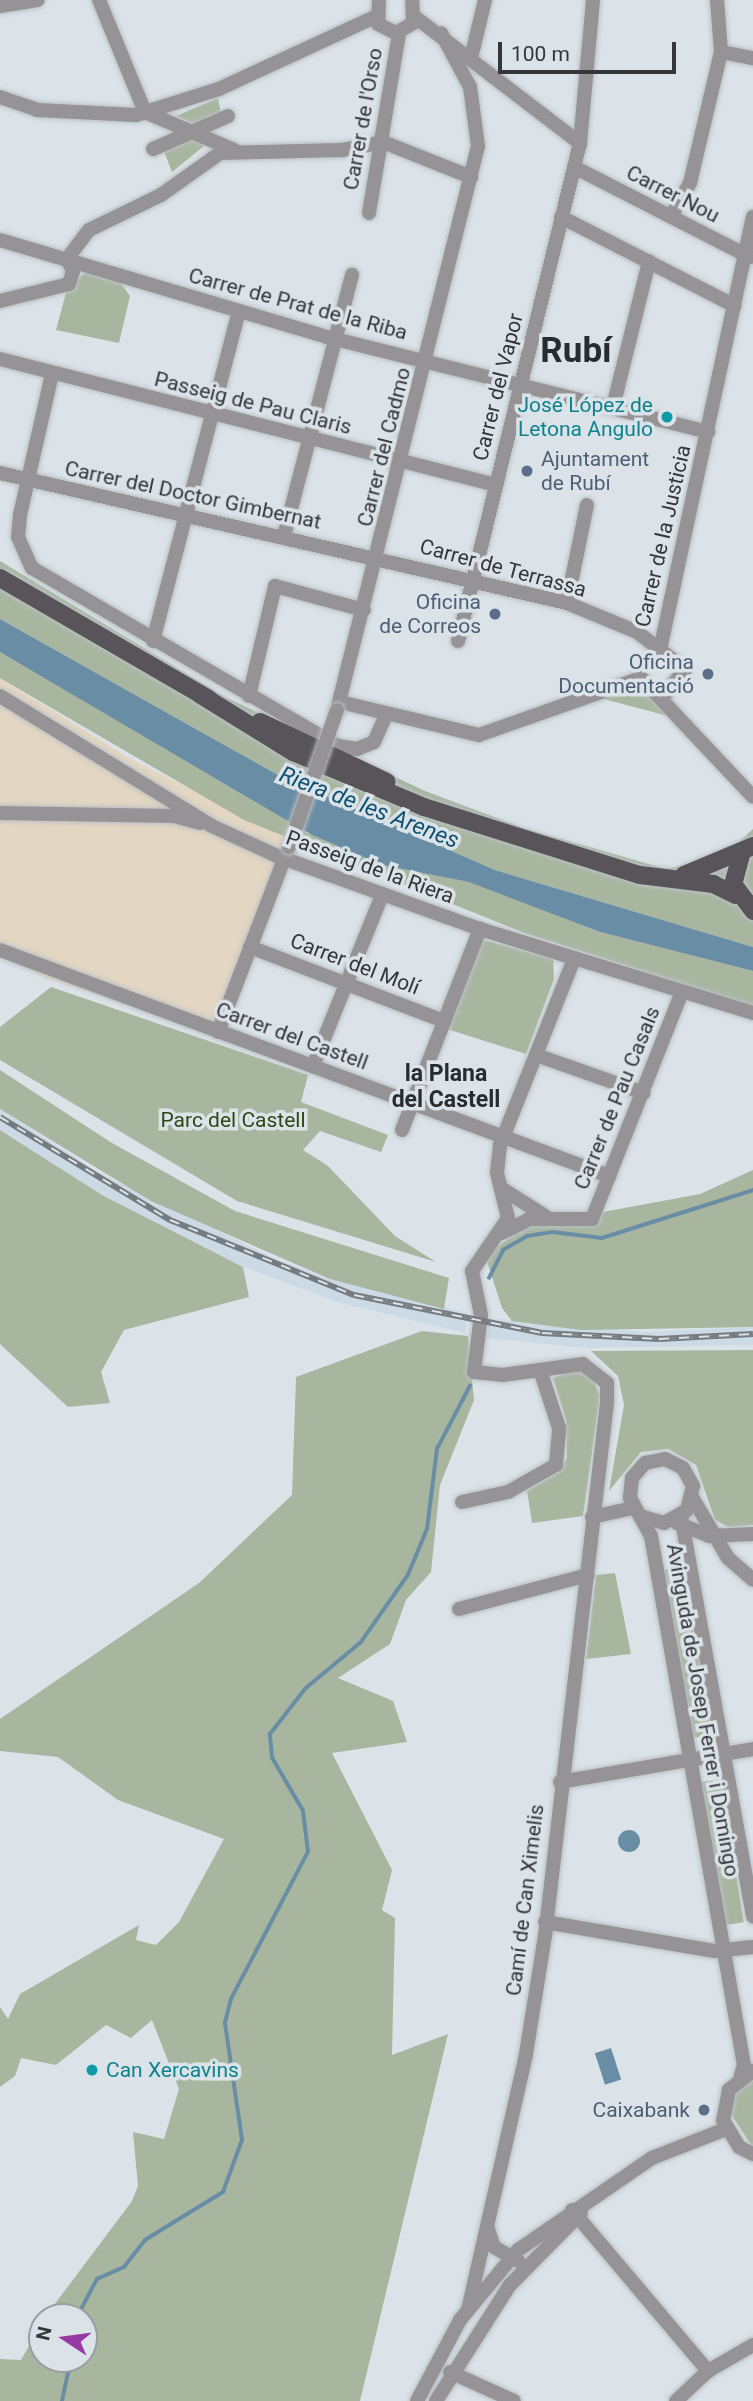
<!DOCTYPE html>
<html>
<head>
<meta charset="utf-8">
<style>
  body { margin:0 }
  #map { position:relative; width:753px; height:2401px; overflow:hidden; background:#dbe3e8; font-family:Roboto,sans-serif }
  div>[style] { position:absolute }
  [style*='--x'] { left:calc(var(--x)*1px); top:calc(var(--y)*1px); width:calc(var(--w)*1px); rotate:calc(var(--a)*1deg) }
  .built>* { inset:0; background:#ccdae5 }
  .industrial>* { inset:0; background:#e3d6c2 }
  .green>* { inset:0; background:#a8b69f; transform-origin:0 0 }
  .water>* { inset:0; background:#698da4; transform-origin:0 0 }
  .round { border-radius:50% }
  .stream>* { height:3.5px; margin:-1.75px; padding:0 1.75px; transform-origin:1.75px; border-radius:1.75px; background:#698da4 }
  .roads { filter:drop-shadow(0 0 2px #bac1c5) drop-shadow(0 0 2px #bac1c5) }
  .minor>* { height:14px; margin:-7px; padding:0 7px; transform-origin:7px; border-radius:7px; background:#969396 }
  .major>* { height:18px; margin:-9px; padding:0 9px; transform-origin:9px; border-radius:9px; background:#585459 }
  .rail>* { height:6px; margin-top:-3px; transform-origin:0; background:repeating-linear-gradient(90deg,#dbe3e8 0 10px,#767b7f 0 20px); box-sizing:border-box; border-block:2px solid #767b7f }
  .bridges { filter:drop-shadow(0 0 2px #bac1c5) drop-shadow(0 0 2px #bac1c5) }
  .minor-bridge>* { height:14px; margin:-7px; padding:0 7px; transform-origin:7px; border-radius:7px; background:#969396 }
  .dots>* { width:19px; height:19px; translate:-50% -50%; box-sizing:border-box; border:4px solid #dbe3e8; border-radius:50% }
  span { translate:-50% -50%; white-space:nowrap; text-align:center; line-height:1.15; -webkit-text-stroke:7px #dbe3e8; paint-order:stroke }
  .street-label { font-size:21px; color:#34373a }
  .culture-label { font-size:21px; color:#0d838f }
  .right { translate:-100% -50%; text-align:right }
  .left { translate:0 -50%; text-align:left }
  .service-label { font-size:21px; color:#4e5e75 }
  .park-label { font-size:21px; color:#2c4816 }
  .water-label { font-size:23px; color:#0c5171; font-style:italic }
  .neighbourhood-label { font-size:23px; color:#272c31; font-weight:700 }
  .town-label { font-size:35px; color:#272c31; font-weight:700 }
  .north { position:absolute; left:28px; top:2303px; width:70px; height:70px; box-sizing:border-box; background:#dbe3e8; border:2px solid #989ea2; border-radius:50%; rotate:283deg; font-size:19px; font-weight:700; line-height:28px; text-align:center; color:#34373a }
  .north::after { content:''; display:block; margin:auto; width:24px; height:32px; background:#983aa4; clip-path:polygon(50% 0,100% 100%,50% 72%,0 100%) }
  .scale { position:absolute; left:498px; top:42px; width:178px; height:32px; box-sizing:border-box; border:4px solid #34373a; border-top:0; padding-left:9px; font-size:21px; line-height:24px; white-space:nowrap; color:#34373a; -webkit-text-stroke:5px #dbe3e8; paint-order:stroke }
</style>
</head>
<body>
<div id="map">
  <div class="built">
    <i style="clip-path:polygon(0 1109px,101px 1174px,274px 1258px,330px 1279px,468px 1313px,465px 1333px,341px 1303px,243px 1267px,102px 1195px,0 1130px)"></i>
    <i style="clip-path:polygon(490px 1318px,644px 1332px,753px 1327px,753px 1345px,587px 1348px,486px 1338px)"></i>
  </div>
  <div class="industrial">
    <i style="clip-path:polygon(0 678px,131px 759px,300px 845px,218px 1032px,44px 978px,0 954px)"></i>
  </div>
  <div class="green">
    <i style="clip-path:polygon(218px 98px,221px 113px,193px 124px,176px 116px)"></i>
    <i style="clip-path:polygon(195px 138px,204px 146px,172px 172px,164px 151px)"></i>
    <i style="clip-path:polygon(87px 271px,118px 279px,130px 296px,119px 343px,56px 330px,67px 289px)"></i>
    <i style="clip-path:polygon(0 561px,225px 697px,425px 791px,523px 828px,666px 869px,724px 856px,753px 829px,753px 947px,495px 870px,278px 775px,0 619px)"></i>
    <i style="clip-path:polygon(0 652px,272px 806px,307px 833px,382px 865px,470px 882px,600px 932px,753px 971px,753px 1006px,524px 933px,244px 820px,0 678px)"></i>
    <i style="clip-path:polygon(632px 686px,648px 690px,672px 717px,600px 698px)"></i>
    <i style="clip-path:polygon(481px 939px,553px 959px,554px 979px,526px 1054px,447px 1029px)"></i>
    <i style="clip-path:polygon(51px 987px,308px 1075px,301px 1102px,388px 1135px,381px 1152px,320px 1131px,303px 1150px,328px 1166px,395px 1236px,436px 1262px,237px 1201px,0 1060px,0 1027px)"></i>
    <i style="clip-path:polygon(0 1070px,112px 1143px,235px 1211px,449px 1278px,444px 1309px,330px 1279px,151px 1201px,0 1109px)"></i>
    <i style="clip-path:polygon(0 1130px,102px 1195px,243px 1267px,249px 1297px,124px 1330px,101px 1372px,110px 1403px,68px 1407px,0 1344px)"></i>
    <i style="clip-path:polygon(753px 1170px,753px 1327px,581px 1330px,512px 1321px,502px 1308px,485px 1255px,527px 1226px,700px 1194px)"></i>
    <i style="clip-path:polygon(422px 1331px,468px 1336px,474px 1400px,440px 1485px,431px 1572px,406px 1600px,390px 1644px,338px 1678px,393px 1701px,407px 1742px,332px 1753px,392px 1870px,382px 1910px,395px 1918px,392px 2055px,448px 2034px,360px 2401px,0 2401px,0 2359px,21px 2360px,42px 2323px,42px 2359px,84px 2359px,84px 2317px,45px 2317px,132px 2201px,138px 2186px,133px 2132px,164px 2139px,179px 2089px,152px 2020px,131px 2038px,106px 2025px,56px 2065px,21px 2058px,15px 2076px,0 2087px,0 2007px,8px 2019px,20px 1994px,139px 1925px,136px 1940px,156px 1945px,179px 1922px,224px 1839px,118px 1800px,58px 1757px,0 1751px,0 1719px,199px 1583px,292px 1495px,296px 1377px)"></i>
    <i style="clip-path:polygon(753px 1350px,753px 1525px,728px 1527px,715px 1520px,696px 1465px,668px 1449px,641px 1452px,609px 1491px,624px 1405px,618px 1376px,591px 1351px)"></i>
    <i style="clip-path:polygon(577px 1369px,591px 1374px,600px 1396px,583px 1516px,532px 1523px,527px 1491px,559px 1472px,567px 1458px,566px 1420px,553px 1378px)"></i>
    <i style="left:686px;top:1566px;width:171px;height:22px;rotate:81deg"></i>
    <i style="clip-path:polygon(615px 1573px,631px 1654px,586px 1659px,596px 1575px)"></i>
    <i style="left:721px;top:1779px;width:145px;height:20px;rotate:81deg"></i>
    <i style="clip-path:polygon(753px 2079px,753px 2148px,731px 2114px,736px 2094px)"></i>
  </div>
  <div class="water">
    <i style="clip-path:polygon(0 619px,278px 775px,495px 870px,753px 947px,753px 971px,600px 932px,469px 882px,382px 865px,312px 835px,0 652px)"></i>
    <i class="round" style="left:618px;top:1830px;width:22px;height:22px"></i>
    <i style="left:611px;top:2048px;width:33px;height:17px;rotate:72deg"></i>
  </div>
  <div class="stream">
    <i style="--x:489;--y:1278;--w:31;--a:-63"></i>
    <i style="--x:503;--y:1250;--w:28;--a:-30"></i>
    <i style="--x:527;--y:1236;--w:26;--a:-9"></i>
    <i style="--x:553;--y:1232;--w:49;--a:7"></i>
    <i style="--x:602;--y:1238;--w:158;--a:-17.6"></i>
    <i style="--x:77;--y:2317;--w:43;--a:-62.2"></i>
    <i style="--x:97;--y:2279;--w:30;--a:-24"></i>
    <i style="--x:124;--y:2267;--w:34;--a:-52"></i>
    <i style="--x:145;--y:2240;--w:92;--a:-31.6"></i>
    <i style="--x:223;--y:2192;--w:55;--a:-69.9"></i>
    <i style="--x:242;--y:2140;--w:118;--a:-98.3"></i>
    <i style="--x:225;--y:2023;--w:25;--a:-76"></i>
    <i style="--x:231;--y:1999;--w:166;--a:-62.4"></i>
    <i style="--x:308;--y:1852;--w:41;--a:-97"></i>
    <i style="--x:303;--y:1811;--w:61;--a:-120.3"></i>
    <i style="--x:272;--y:1758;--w:24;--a:-95"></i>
    <i style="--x:270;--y:1734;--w:58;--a:-52"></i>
    <i style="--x:306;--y:1688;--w:72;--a:-39.9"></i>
    <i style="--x:361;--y:1642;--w:82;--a:-55"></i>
    <i style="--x:408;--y:1575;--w:50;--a:-67.6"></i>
    <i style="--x:427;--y:1529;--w:81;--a:-82.9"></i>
    <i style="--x:437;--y:1449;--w:71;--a:-62.4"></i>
    <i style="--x:62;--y:2401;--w:43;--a:-77.9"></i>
  </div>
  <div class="roads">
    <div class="minor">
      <i style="--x:99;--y:0;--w:121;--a:67.7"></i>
      <i style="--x:379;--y:0;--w:24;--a:92"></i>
      <i style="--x:378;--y:24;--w:20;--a:27"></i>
      <i style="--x:396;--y:33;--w:20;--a:-30"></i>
      <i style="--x:413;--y:23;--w:23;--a:-92"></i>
      <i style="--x:0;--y:6;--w:38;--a:-9"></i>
      <i style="--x:415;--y:17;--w:208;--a:37.4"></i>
      <i style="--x:721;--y:52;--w:33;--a:11"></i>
      <i style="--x:471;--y:58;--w:60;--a:-76.4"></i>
      <i style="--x:0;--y:97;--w:39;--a:19"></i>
      <i style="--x:37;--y:110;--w:99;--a:2.9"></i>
      <i style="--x:136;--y:115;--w:87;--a:-17.4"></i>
      <i style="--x:219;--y:89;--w:172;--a:-24.8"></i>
      <i style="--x:145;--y:112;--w:97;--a:23.1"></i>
      <i style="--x:383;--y:142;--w:95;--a:21.7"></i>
      <i style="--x:153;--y:149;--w:82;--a:-23.7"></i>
      <i style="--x:574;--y:167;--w:198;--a:27.1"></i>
      <i style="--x:369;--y:213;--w:182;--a:-80.5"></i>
      <i style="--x:671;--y:216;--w:38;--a:-60"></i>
      <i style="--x:690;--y:183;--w:135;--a:-76.7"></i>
      <i style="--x:721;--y:52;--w:52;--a:-94.4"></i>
      <i style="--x:561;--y:217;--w:195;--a:27.1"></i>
      <i style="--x:0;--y:240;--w:341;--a:16.5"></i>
      <i style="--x:327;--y:337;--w:393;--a:14"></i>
      <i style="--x:67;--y:259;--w:36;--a:-53"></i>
      <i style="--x:89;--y:230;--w:80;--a:-25.9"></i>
      <i style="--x:161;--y:195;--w:72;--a:-35.4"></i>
      <i style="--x:220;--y:153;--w:122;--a:-1.4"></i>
      <i style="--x:342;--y:150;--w:42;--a:-11"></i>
      <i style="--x:0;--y:301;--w:71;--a:-13.8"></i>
      <i style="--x:69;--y:284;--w:14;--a:-73"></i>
      <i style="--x:73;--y:271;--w:13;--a:-117"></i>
      <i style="--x:0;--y:359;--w:512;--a:14.25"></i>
      <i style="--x:52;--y:374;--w:145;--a:102.8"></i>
      <i style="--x:20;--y:515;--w:22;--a:95"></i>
      <i style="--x:18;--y:537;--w:34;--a:66"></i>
      <i style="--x:32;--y:568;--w:354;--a:30.2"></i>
      <i style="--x:338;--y:746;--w:19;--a:9"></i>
      <i style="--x:357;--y:749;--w:18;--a:-22"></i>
      <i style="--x:374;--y:742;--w:30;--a:-66"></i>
      <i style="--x:613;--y:407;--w:150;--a:-76.1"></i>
      <i style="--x:0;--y:473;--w:582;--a:12.91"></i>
      <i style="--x:567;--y:603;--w:76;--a:22.5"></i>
      <i style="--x:637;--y:632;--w:61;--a:37.6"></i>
      <i style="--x:685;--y:669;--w:34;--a:128"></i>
      <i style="--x:284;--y:536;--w:270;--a:-75.4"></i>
      <i style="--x:567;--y:603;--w:100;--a:-78.5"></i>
      <i style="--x:153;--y:641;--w:341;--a:-75.4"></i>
      <i style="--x:458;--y:641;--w:513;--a:-76.23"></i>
      <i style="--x:580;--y:143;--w:144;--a:-84.8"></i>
      <i style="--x:660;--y:650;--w:443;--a:-77.9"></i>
      <i style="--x:0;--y:696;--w:249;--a:31.5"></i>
      <i style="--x:212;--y:826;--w:72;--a:24.8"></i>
      <i style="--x:277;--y:856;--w:216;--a:19.8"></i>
      <i style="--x:480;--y:929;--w:286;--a:17.1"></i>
      <i style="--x:249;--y:696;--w:113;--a:-76.7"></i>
      <i style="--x:275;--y:586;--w:92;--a:15.1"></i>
      <i style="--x:340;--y:702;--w:143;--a:13.4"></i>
      <i style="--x:479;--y:735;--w:172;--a:-19.4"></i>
      <i style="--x:641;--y:678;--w:163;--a:46.7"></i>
      <i style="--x:337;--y:710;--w:581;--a:-75.96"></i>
      <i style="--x:478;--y:146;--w:60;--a:-97.7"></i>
      <i style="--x:470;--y:87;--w:61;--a:-118.2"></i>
      <i style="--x:0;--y:813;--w:174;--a:1"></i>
      <i style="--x:174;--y:816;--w:27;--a:15"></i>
      <i style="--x:250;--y:947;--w:208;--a:20.9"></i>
      <i style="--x:0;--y:950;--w:650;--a:20.36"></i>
      <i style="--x:218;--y:1032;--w:194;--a:-69.1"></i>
      <i style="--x:536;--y:1055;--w:114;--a:19.4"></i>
      <i style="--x:313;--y:1066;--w:184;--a:-68"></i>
      <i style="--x:402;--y:1130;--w:216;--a:-68.8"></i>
      <i style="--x:504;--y:1190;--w:49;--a:32.4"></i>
      <i style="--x:502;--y:1233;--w:31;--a:-27"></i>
      <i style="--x:530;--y:1219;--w:62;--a:0"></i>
      <i style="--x:592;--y:1219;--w:244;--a:-68.4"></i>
      <i style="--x:692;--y:1497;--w:71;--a:59.5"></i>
      <i style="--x:728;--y:1558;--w:33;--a:41"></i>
      <i style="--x:462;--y:1502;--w:47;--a:-12.3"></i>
      <i style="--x:508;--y:1492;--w:55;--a:-29.4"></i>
      <i style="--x:556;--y:1465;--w:37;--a:-85"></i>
      <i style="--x:559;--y:1428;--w:61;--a:-108.1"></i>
      <i style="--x:640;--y:1516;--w:25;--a:16"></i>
      <i style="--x:664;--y:1523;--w:26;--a:-29"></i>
      <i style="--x:687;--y:1510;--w:25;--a:-76"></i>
      <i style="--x:693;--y:1486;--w:21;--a:-119"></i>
      <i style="--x:683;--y:1468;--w:20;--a:-153"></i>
      <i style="--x:665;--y:1459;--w:20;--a:169"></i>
      <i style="--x:645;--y:1463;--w:20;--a:131"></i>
      <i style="--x:632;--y:1478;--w:20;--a:96"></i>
      <i style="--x:630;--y:1498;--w:43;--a:61.1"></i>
      <i style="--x:651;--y:1536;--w:537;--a:80.03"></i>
      <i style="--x:744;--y:2065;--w:15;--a:106"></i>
      <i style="--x:681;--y:1516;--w:407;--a:79.8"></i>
      <i style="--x:592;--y:1517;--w:42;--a:-12.4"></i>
      <i style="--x:677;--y:1523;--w:35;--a:22"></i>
      <i style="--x:709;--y:1536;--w:44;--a:-2.6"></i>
      <i style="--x:459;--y:1609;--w:133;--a:-14.8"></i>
      <i style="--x:560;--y:1782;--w:196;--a:-9.7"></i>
      <i style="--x:545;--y:1922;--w:172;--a:9.7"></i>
      <i style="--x:715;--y:1951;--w:38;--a:-6"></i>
      <i style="--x:753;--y:2071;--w:31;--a:142"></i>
      <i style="--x:729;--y:2090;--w:31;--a:101"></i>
      <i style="--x:723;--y:2120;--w:31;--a:59"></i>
      <i style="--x:739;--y:2147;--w:16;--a:27"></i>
      <i style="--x:572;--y:2210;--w:211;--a:49.8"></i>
      <i style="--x:487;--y:2226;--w:22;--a:72"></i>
      <i style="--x:494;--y:2247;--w:28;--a:30"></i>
      <i style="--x:468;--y:2310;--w:262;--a:-77.2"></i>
      <i style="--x:526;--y:2054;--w:120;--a:-80.9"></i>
      <i style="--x:545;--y:1936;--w:537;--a:-83.37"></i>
      <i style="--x:607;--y:1403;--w:20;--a:-90"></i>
      <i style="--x:607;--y:1383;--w:31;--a:-142"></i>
      <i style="--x:583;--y:1364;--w:81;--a:172.2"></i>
      <i style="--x:503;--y:1375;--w:29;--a:-174"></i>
      <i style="--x:474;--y:1372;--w:57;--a:-83"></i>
      <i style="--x:481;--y:1315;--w:45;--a:-101.6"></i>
      <i style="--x:472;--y:1271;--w:64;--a:-55.8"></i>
      <i style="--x:508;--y:1218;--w:46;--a:-103.7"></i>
      <i style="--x:497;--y:1173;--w:28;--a:-84"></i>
      <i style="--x:500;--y:1145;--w:200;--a:-68.3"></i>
      <i style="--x:450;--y:2372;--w:70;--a:24.4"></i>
      <i style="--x:417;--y:2401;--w:92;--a:-62"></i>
      <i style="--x:460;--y:2320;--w:91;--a:-50.4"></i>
      <i style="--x:518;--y:2250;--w:163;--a:-34.5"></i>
      <i style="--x:652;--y:2158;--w:79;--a:-21.4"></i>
      <i style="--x:436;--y:2401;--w:138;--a:-57.5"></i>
      <i style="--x:510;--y:2285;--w:101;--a:-45.4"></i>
      <i style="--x:676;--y:2401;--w:44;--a:-43.2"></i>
      <i style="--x:708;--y:2371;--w:52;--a:-30"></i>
    </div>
    <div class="major">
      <i style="--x:0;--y:578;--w:241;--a:30.1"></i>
      <i style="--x:201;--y:695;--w:108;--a:31.8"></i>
      <i style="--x:293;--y:752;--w:142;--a:22.8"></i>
      <i style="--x:424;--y:807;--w:226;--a:17.5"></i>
      <i style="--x:640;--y:875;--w:74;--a:7"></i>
      <i style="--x:713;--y:884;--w:25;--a:26"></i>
      <i style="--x:260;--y:722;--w:140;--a:25.3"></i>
      <i style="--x:741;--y:855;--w:30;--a:105"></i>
      <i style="--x:733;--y:884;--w:34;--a:53"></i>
      <i style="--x:684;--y:875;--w:75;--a:-22.8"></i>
    </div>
  </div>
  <div class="rail">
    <i style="--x:0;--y:1117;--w:199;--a:31.2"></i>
    <i style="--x:170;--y:1220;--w:199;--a:22.2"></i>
    <i style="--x:354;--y:1295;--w:192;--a:11.4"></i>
    <i style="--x:542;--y:1333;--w:117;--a:2.9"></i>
    <i style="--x:659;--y:1339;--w:94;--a:-3"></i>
  </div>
  <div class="bridges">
    <div class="minor-bridge">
      <i style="--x:289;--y:847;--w:145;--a:-70.7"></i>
    </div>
  </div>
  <div class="dots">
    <i style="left:667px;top:417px;background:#0f9aa8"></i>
    <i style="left:527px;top:471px;background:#5c6f8a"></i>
    <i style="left:495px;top:614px;background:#5c6f8a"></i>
    <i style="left:708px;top:674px;background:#5c6f8a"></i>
    <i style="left:92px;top:2070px;background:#0f9aa8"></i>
    <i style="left:704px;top:2110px;background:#5c6f8a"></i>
  </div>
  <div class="street-label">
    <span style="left:363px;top:119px;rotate:-80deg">Carrer de l'Orso</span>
    <span style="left:673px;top:194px;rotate:27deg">Carrer Nou</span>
    <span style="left:298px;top:304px;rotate:15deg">Carrer de Prat de la Riba</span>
    <span style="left:498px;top:387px;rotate:-76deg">Carrer del Vapor</span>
    <span style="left:253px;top:403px;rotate:14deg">Passeig de Pau Claris</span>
    <span style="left:384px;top:447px;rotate:-76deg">Carrer del Cadmo</span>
    <span style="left:193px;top:495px;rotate:12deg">Carrer del Doctor Gimbernat</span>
    <span style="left:663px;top:536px;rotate:-77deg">Carrer de la Justicia</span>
    <span style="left:503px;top:568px;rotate:15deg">Carrer de Terrassa</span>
    <span style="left:370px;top:867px;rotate:20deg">Passeig de la Riera</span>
    <span style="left:355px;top:964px;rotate:21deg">Carrer del Molí</span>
    <span style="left:292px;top:1036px;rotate:20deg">Carrer del Castell</span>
    <span style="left:617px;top:1098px;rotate:-68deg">Carrer de Pau Casals</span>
    <span style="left:703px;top:1710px;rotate:80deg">Avinguda de Josep Ferrer i Domingo</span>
    <span style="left:525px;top:1900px;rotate:-83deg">Camí de Can Ximelis</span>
  </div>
  <div class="culture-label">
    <span class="right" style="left:653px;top:417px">José López de<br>Letona Angulo</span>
    <span class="left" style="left:106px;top:2070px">Can Xercavins</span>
  </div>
  <div class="service-label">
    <span class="left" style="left:541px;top:471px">Ajuntament<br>de Rubí</span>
    <span class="right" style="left:481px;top:614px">Oficina<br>de Correos</span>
    <span class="right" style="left:694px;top:674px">Oficina<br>Documentació</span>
    <span class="right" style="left:690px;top:2110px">Caixabank</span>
  </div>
  <div class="park-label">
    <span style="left:233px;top:1120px">Parc del Castell</span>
  </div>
  <div class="water-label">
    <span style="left:369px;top:808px;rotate:21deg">Riera de les Arenes</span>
  </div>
  <div class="neighbourhood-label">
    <span style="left:446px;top:1087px">la Plana<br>del Castell</span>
  </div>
  <div class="town-label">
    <span style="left:576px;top:351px">Rubí</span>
  </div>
  <div class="north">N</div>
  <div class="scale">100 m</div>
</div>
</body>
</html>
